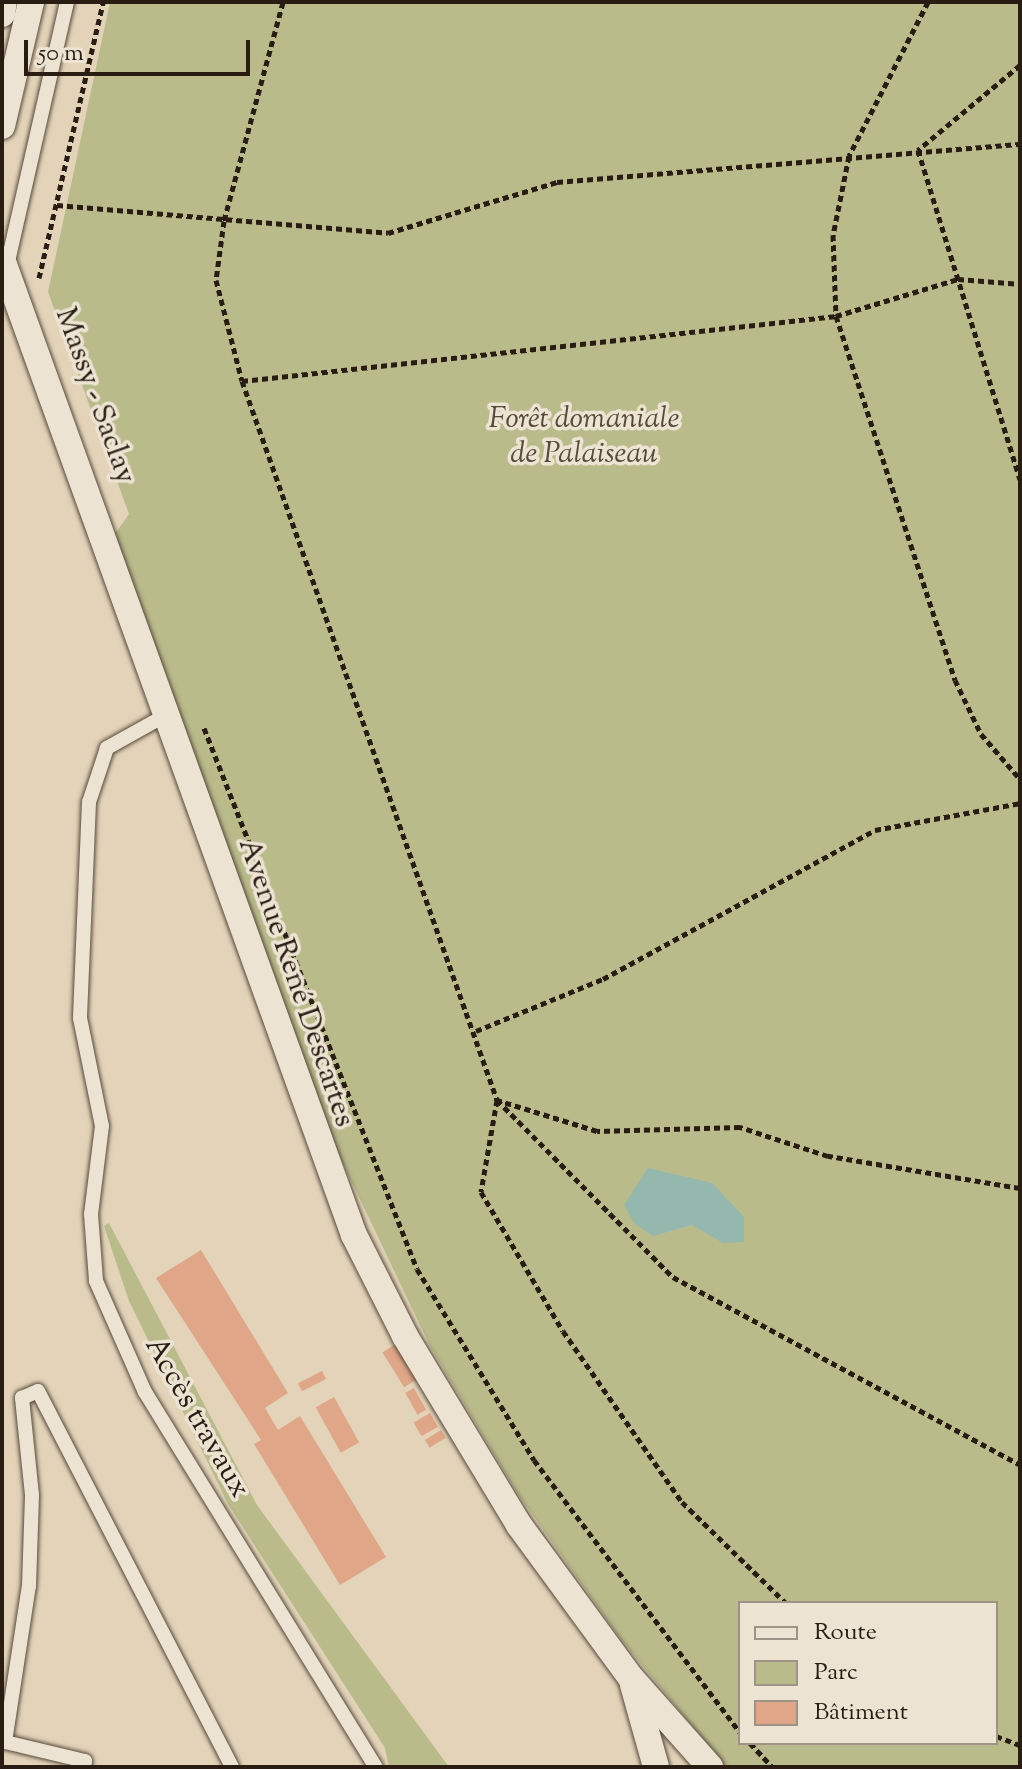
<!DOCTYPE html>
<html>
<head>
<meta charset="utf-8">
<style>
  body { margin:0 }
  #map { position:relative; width:1022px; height:1769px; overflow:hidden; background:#e3d4b9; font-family:"Sorts Mill Goudy",serif }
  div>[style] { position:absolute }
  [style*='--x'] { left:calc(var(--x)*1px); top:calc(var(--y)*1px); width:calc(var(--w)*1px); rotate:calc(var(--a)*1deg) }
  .green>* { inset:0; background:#b9bb8b }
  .water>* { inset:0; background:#95b8ae }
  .building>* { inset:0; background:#e0a688; transform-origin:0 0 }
  .path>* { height:5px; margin-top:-2.5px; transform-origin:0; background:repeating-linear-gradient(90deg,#281c13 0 6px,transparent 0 10px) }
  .roads { filter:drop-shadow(0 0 2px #574a3c) drop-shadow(0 0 2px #574a3c) }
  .service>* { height:14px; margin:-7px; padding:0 7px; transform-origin:7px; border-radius:7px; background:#ede3d2 }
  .minor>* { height:26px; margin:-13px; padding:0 13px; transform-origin:13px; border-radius:13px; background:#ede3d2 }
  span { translate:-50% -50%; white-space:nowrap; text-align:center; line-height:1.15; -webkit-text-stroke:7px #ede3d2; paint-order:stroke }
  .street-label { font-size:30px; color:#281c13 }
  .park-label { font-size:30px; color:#544c37; font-style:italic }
  .frame { position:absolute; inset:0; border:4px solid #281c13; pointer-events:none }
  .legend { position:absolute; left:738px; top:1601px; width:260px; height:144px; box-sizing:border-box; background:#ede3d2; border:2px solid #9e9386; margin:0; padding:10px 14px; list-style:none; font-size:24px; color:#281c13 }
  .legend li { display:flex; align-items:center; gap:16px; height:40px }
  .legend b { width:40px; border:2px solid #9e9386 }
  .scale { position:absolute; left:24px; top:40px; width:226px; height:36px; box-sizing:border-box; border:4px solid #281c13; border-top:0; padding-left:10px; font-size:24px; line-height:28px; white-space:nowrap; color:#281c13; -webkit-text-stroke:6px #ede3d2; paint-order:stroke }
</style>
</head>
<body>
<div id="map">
  <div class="green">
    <i style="clip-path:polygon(evenodd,110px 2px,1020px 2px,1020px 1767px,726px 1767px,620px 1638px,518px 1494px,430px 1346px,326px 1128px,110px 541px,129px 514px,48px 292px,110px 2px,740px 1603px,996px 1603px,996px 1743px,740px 1743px,740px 1603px)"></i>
    <i style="clip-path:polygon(109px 1223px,257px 1505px,449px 1767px,389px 1767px,385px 1748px,228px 1504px,129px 1301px,104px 1226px)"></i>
  </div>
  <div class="water">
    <i style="clip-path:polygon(648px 1168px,712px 1183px,744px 1217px,744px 1242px,723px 1243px,692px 1225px,653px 1236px,635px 1224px,624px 1205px)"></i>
  </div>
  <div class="building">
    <i style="clip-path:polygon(201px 1250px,288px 1393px,265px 1408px,278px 1430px,300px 1416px,386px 1557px,340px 1585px,254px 1444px,261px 1440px,156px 1278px)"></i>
    <i style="left:396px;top:1344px;width:41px;height:16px;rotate:58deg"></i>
    <i style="left:322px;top:1371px;width:9px;height:27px;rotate:63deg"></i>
    <i style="left:414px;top:1388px;width:25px;height:10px;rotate:61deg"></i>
    <i style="left:334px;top:1397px;width:52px;height:21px;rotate:61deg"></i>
    <i style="left:430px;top:1413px;width:16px;height:19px;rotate:60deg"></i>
    <i style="left:441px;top:1430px;width:9px;height:19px;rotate:58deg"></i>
  </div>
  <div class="path">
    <i style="--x:283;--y:2;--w:227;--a:105.1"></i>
    <i style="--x:224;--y:221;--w:60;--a:97.7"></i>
    <i style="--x:216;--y:280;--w:104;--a:75.6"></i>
    <i style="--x:242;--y:381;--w:763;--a:70.47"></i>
    <i style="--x:497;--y:1100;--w:93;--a:99.9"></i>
    <i style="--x:481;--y:1192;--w:161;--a:59.5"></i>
    <i style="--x:563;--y:1331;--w:208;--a:55.2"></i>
    <i style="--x:682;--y:1502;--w:145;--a:44.2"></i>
    <i style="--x:928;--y:2;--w:173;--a:117.2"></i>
    <i style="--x:849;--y:156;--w:81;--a:101.4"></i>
    <i style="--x:833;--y:235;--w:81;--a:87.9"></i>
    <i style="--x:836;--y:316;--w:383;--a:71.9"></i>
    <i style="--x:955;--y:680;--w:60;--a:64.3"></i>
    <i style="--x:981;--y:734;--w:60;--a:49.1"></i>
    <i style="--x:1020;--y:65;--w:133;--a:140.2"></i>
    <i style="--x:918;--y:150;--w:345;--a:72.8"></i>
    <i style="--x:57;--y:205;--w:332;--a:4.8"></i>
    <i style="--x:388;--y:233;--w:177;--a:-16.8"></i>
    <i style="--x:557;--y:182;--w:465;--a:-4.7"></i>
    <i style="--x:39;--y:278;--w:283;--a:-76.9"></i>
    <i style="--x:242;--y:381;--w:598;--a:-6.24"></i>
    <i style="--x:836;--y:316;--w:127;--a:-16.9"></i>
    <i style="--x:958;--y:279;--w:62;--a:4.6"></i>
    <i style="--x:204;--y:728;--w:581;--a:68.51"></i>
    <i style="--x:417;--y:1269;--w:224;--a:58.5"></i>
    <i style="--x:534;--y:1460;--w:341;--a:52.9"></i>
    <i style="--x:476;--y:1031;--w:137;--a:-22.3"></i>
    <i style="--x:603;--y:979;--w:310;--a:-28.7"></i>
    <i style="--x:875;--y:830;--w:147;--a:-10.5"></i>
    <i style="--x:1020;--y:1188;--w:195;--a:-170.5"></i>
    <i style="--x:828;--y:1156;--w:93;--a:-161.8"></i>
    <i style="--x:740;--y:1127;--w:143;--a:178.4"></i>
    <i style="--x:597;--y:1131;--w:105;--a:-162.8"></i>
    <i style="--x:497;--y:1100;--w:250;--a:45.2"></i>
    <i style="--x:673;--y:1277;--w:395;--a:28.4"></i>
    <i style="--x:996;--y:1736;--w:26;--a:21"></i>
    <i style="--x:750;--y:1743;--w:33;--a:47"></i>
  </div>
  <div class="roads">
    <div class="service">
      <i style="--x:7;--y:266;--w:271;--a:-77.2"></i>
      <i style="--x:166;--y:715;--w:68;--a:150.8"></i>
      <i style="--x:107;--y:748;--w:57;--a:108.4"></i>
      <i style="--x:89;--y:802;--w:216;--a:92.4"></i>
      <i style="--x:80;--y:1018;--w:110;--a:78.5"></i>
      <i style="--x:102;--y:1126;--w:89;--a:97.1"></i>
      <i style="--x:91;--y:1214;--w:67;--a:85.7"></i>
      <i style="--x:96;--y:1281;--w:121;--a:66.2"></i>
      <i style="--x:145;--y:1392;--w:440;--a:58.4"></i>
      <i style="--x:84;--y:1767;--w:6;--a:-81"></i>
      <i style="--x:85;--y:1761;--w:82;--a:-166.6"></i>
      <i style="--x:5;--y:1742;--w:158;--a:-81.3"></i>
      <i style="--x:29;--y:1586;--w:91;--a:-88.1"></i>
      <i style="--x:32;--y:1495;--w:98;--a:-95.9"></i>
      <i style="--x:22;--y:1398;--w:17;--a:-24"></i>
      <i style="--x:38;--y:1391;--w:423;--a:62.7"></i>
    </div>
    <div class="minor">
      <i style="--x:2;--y:14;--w:12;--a:-81"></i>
      <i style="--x:2;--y:126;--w:127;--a:-76.8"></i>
      <i style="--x:2;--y:259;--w:1038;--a:70.17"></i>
      <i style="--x:354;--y:1235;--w:113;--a:63.2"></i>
      <i style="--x:405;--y:1336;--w:221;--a:58.9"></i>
      <i style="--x:519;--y:1525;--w:190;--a:53.8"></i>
      <i style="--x:631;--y:1678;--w:119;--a:48.4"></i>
      <i style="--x:633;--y:1685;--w:85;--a:74.3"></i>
    </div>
  </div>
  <div class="street-label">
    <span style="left:94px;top:396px;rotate:70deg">Massy - Saclay</span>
    <span style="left:295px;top:983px;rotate:71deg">Avenue René Descartes</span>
    <span style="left:196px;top:1418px;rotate:60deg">Accès travaux</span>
  </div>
  <div class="park-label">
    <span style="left:584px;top:437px">Forêt domaniale<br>de Palaiseau</span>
  </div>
  <div class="frame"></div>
  <ul class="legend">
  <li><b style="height:10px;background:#ede3d2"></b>Route</li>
  <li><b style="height:22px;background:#b9bb8b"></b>Parc</li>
  <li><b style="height:22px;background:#e0a688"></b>Bâtiment</li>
  </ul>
  <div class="scale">50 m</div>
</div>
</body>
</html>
